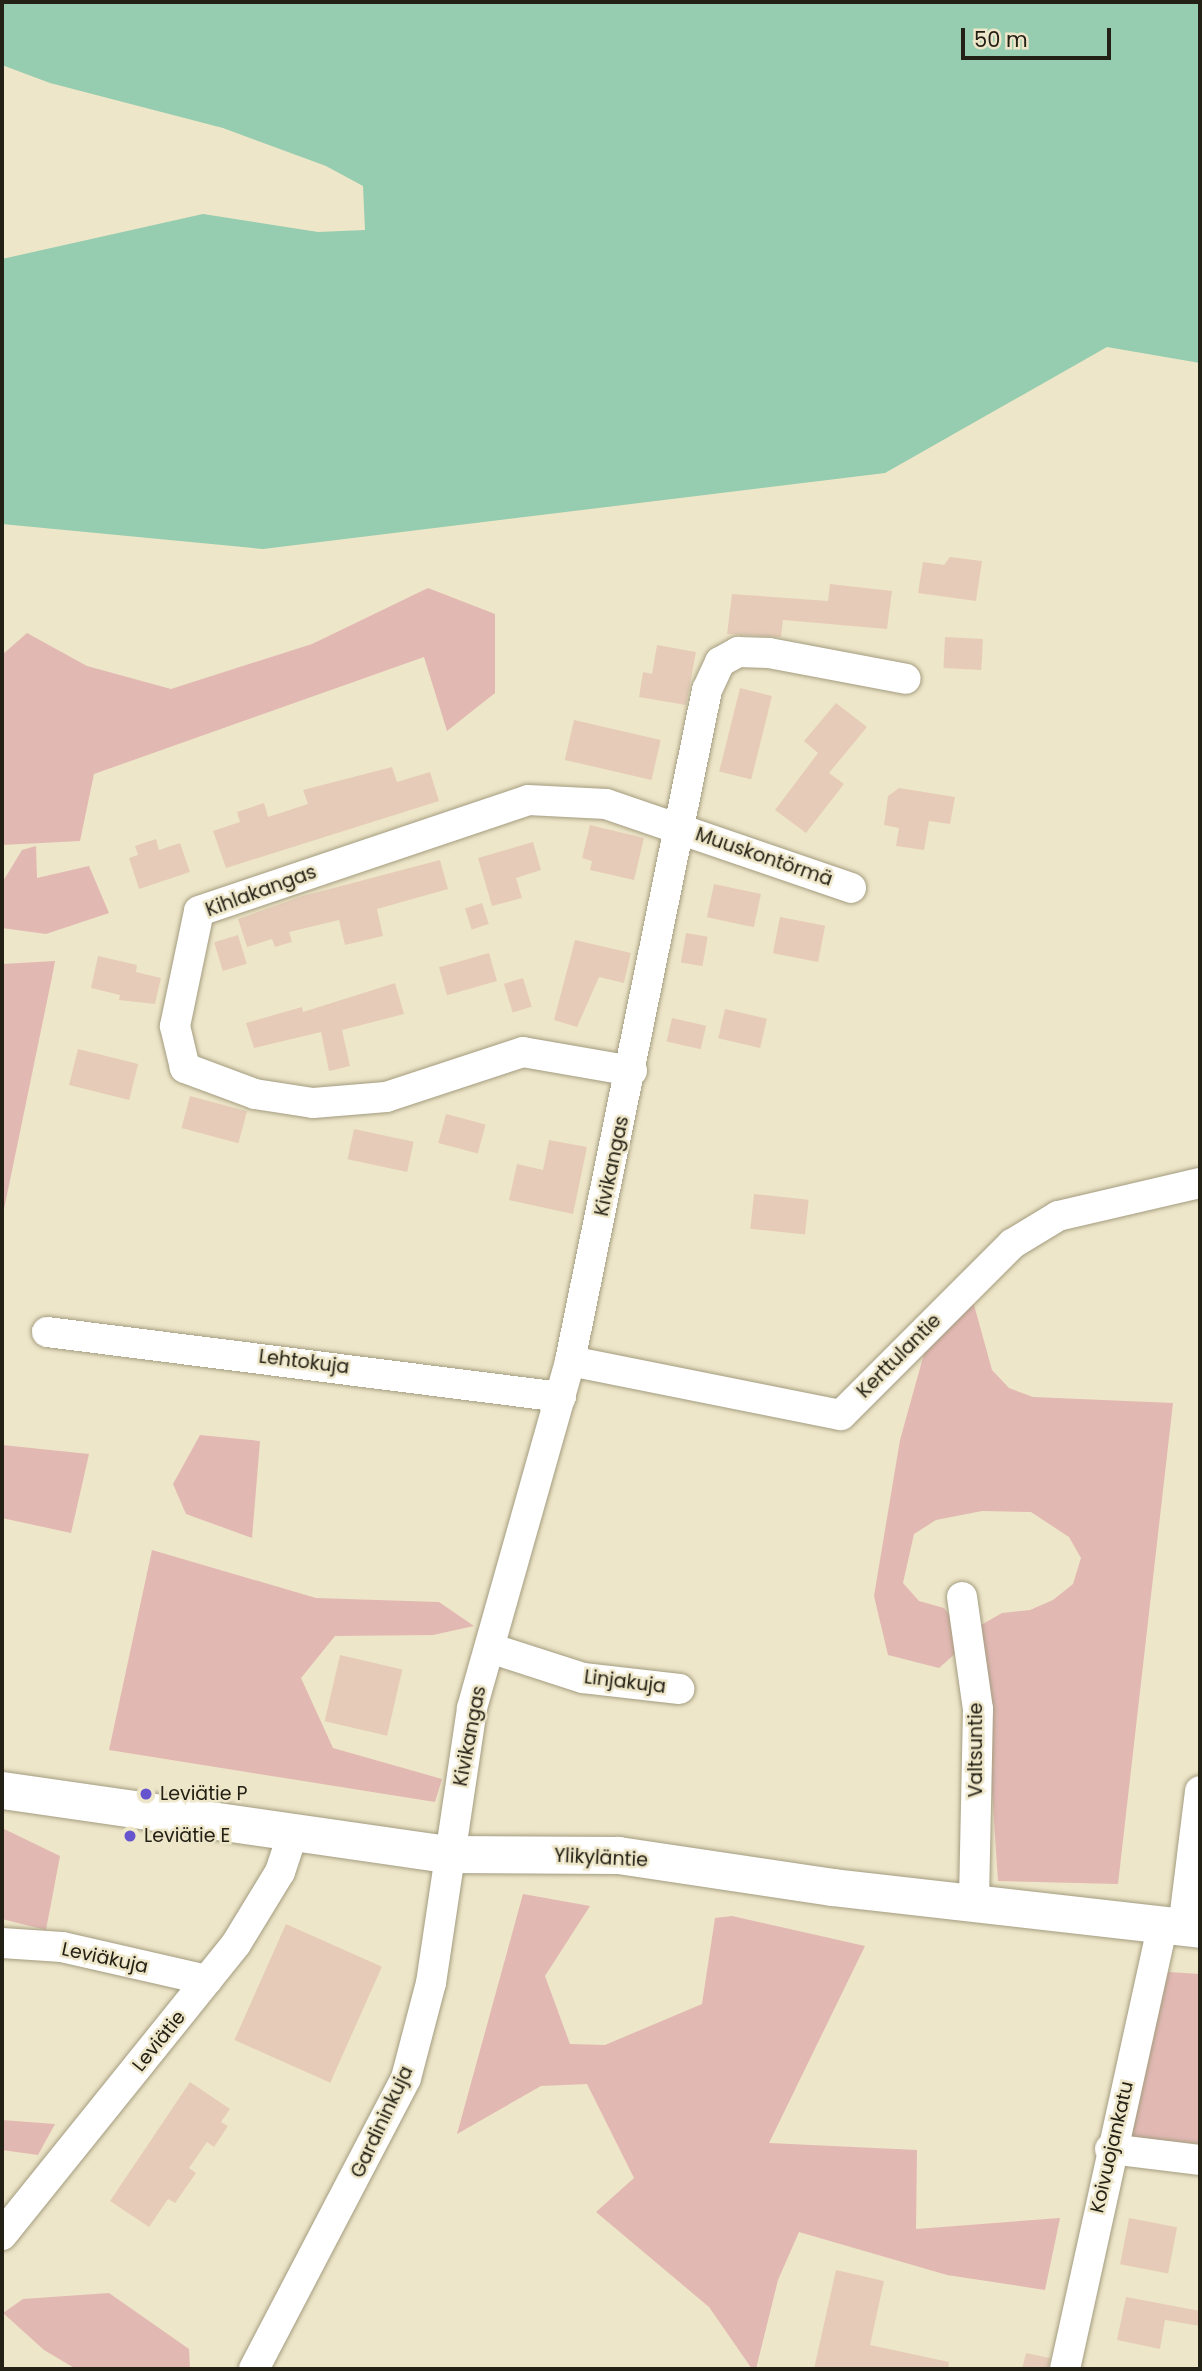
<!DOCTYPE html>
<html>
<head>
<meta charset="utf-8">
<style>
  body { margin:0 }
  #map { position:relative; width:1202px; height:2371px; overflow:hidden; background:#eee6c8; font-family:Poppins,sans-serif }
  div>[style] { position:absolute }
  [style*='--x'] { left:calc(var(--x)*1px); top:calc(var(--y)*1px); width:calc(var(--w)*1px); rotate:calc(var(--a)*1deg) }
  .green>* { inset:0; background:#e2b8b3 }
  .water>* { inset:0; background:#96ccaf }
  .building>* { inset:0; background:#e6ccb8; transform-origin:0 0 }
  .roads { filter:drop-shadow(0 0 2px #a49c80) drop-shadow(0 0 2px #a49c80) }
  .minor>* { height:30px; margin:-15px; padding:0 15px; transform-origin:15px; border-radius:15px; background:#fff }
  .major>* { height:37px; margin:-18.5px; padding:0 18.5px; transform-origin:18.5px; border-radius:18.5px; background:#fff }
  .dots>* { width:19px; height:19px; translate:-50% -50%; box-sizing:border-box; border:4px solid #eee6c8; border-radius:50% }
  span { translate:-50% -50%; white-space:nowrap; text-align:center; line-height:1.15; -webkit-text-stroke:5px #eee6c8; paint-order:stroke }
  .street-label { font-size:19px; color:#232015 }
  .poi-label { font-size:19px; color:#232015 }
  .left { translate:0 -50%; text-align:left }
  .frame { position:absolute; inset:0; border:4px solid #232015; pointer-events:none }
  .scale { position:absolute; left:961px; top:28px; width:150px; height:32px; box-sizing:border-box; border:4px solid #232015; border-top:0; padding-left:9px; font-size:21px; line-height:24px; white-space:nowrap; color:#232015; -webkit-text-stroke:5px #eee6c8; paint-order:stroke }
</style>
</head>
<body>
<div id="map">
  <div class="green">
    <i style="clip-path:polygon(428px 588px,495px 614px,495px 693px,447px 731px,424px 657px,94px 774px,80px 841px,2px 845px,2px 655px,27px 633px,87px 666px,171px 689px,312px 644px)"></i>
    <i style="clip-path:polygon(36px 846px,37px 878px,89px 866px,109px 913px,46px 934px,2px 928px,2px 883px,22px 850px)"></i>
    <i style="clip-path:polygon(55px 961px,52px 977px,2px 1219px,2px 964px)"></i>
    <i style="clip-path:polygon(971px 1294px,992px 1370px,1009px 1388px,1033px 1397px,1173px 1403px,1118px 1884px,998px 1881px,981px 1625px,1002px 1613px,1030px 1610px,1053px 1600px,1073px 1584px,1081px 1558px,1069px 1537px,1031px 1512px,982px 1511px,936px 1520px,914px 1534px,903px 1583px,919px 1601px,944px 1608px,959px 1628px,957px 1652px,939px 1668px,888px 1655px,874px 1596px,900px 1440px,932px 1325px)"></i>
    <i style="clip-path:polygon(200px 1435px,260px 1441px,252px 1538px,186px 1514px,173px 1484px)"></i>
    <i style="clip-path:polygon(2px 1445px,89px 1454px,71px 1533px,2px 1518px)"></i>
    <i style="clip-path:polygon(152px 1550px,316px 1598px,439px 1602px,474px 1626px,433px 1635px,335px 1636px,301px 1678px,333px 1748px,442px 1779px,435px 1802px,109px 1750px)"></i>
    <i style="clip-path:polygon(2px 1828px,60px 1856px,46px 1930px,2px 1919px)"></i>
    <i style="clip-path:polygon(523px 1894px,590px 1906px,545px 1976px,570px 2044px,605px 2045px,702px 2004px,715px 1918px,732px 1916px,865px 1946px,769px 2143px,917px 2150px,916px 2229px,1060px 2218px,1045px 2290px,947px 2275px,799px 2232px,778px 2280px,756px 2369px,752px 2369px,709px 2307px,596px 2212px,634px 2178px,587px 2084px,541px 2086px,457px 2134px)"></i>
    <i style="clip-path:polygon(1168px 1972px,1200px 1974px,1200px 2144px,1125px 2137px)"></i>
    <i style="clip-path:polygon(2px 2120px,55px 2124px,38px 2155px,2px 2150px)"></i>
    <i style="clip-path:polygon(109px 2293px,189px 2349px,190px 2369px,76px 2369px,44px 2350px,3px 2313px,23px 2299px)"></i>
  </div>
  <div class="water">
    <i style="clip-path:polygon(2px 2px,1200px 2px,1200px 363px,1107px 347px,885px 473px,263px 549px,2px 524px,2px 259px,203px 214px,318px 232px,365px 230px,363px 186px,326px 166px,223px 128px,50px 83px,2px 65px)"></i>
  </div>
  <div class="building">
    <i style="clip-path:polygon(950px 557px,982px 561px,976px 601px,918px 593px,923px 562px,944px 565px)"></i>
    <i style="clip-path:polygon(830px 584px,892px 591px,887px 629px,783px 620px,781px 637px,727px 634px,732px 594px,828px 601px)"></i>
    <i style="left:945px;top:637px;width:38px;height:31px;rotate:3deg"></i>
    <i style="clip-path:polygon(657px 645px,696px 652px,686px 705px,639px 697px,643px 672px,652px 674px)"></i>
    <i style="left:740px;top:688px;width:33px;height:86px;rotate:14deg"></i>
    <i style="clip-path:polygon(836px 703px,867px 727px,829px 773px,844px 784px,806px 833px,775px 810px,818px 753px,804px 741px)"></i>
    <i style="left:574px;top:720px;width:89px;height:41px;rotate:13deg"></i>
    <i style="clip-path:polygon(392px 767px,397px 782px,430px 772px,439px 801px,226px 868px,213px 831px,240px 822px,237px 812px,264px 803px,268px 817px,308px 804px,303px 790px)"></i>
    <i style="clip-path:polygon(899px 788px,955px 797px,950px 824px,929px 821px,924px 850px,896px 846px,899px 828px,884px 825px,888px 796px)"></i>
    <i style="clip-path:polygon(590px 825px,644px 838px,634px 880px,590px 870px,592px 861px,582px 858px)"></i>
    <i style="clip-path:polygon(156px 839px,159px 850px,180px 843px,190px 872px,139px 889px,129px 858px,138px 855px,135px 846px)"></i>
    <i style="clip-path:polygon(533px 842px,541px 870px,516px 878px,522px 898px,492px 906px,478px 858px)"></i>
    <i style="clip-path:polygon(440px 860px,448px 889px,377px 909px,383px 936px,345px 945px,339px 920px,289px 932px,292px 942px,275px 947px,272px 939px,247px 947px,238px 919px,303px 896px)"></i>
    <i style="left:714px;top:884px;width:48px;height:34px;rotate:12deg"></i>
    <i style="left:482px;top:903px;width:22px;height:18px;rotate:72deg"></i>
    <i style="left:780px;top:917px;width:46px;height:37px;rotate:11deg"></i>
    <i style="left:686px;top:933px;width:22px;height:30px;rotate:10deg"></i>
    <i style="left:238px;top:935px;width:30px;height:25px;rotate:73deg"></i>
    <i style="clip-path:polygon(575px 940px,631px 953px,624px 983px,599px 977px,577px 1027px,554px 1020px)"></i>
    <i style="left:489px;top:953px;width:29px;height:52px;rotate:74deg"></i>
    <i style="clip-path:polygon(98px 956px,137px 965px,136px 972px,161px 978px,155px 1004px,119px 1000px,120px 995px,91px 988px)"></i>
    <i style="left:523px;top:978px;width:30px;height:20px;rotate:73deg"></i>
    <i style="clip-path:polygon(395px 983px,404px 1014px,342px 1030px,350px 1066px,329px 1071px,321px 1032px,254px 1048px,246px 1023px,302px 1007px,303px 1012px)"></i>
    <i style="left:725px;top:1009px;width:43px;height:30px;rotate:13deg"></i>
    <i style="left:672px;top:1018px;width:35px;height:24px;rotate:13deg"></i>
    <i style="left:78px;top:1049px;width:62px;height:37px;rotate:14deg"></i>
    <i style="left:190px;top:1096px;width:59px;height:33px;rotate:15deg"></i>
    <i style="left:446px;top:1114px;width:41px;height:30px;rotate:15deg"></i>
    <i style="left:354px;top:1129px;width:61px;height:31px;rotate:12deg"></i>
    <i style="clip-path:polygon(549px 1140px,587px 1147px,573px 1214px,509px 1200px,517px 1164px,543px 1170px)"></i>
    <i style="left:754px;top:1194px;width:55px;height:35px;rotate:6deg"></i>
    <i style="left:340px;top:1655px;width:64px;height:68px;rotate:13deg"></i>
    <i style="left:286px;top:1924px;width:105px;height:127px;rotate:24deg"></i>
    <i style="clip-path:polygon(190px 2082px,230px 2109px,221px 2122px,228px 2126px,214px 2147px,207px 2142px,189px 2168px,196px 2173px,175px 2203px,168px 2199px,149px 2227px,110px 2201px)"></i>
    <i style="left:1129px;top:2218px;width:49px;height:47px;rotate:11deg"></i>
    <i style="clip-path:polygon(836px 2270px,884px 2281px,870px 2345px,949px 2362px,948px 2369px,814px 2369px)"></i>
    <i style="clip-path:polygon(1126px 2297px,1200px 2311px,1200px 2326px,1165px 2320px,1160px 2349px,1117px 2340px)"></i>
    <i style="clip-path:polygon(1026px 2353px,1050px 2358px,1048px 2369px,1022px 2369px)"></i>
  </div>
  <div class="roads">
    <div class="minor">
      <i style="--x:632;--y:1071;--w:111;--a:-170.1"></i>
      <i style="--x:523;--y:1052;--w:144;--a:161.8"></i>
      <i style="--x:386;--y:1097;--w:73;--a:175.3"></i>
      <i style="--x:313;--y:1103;--w:59;--a:-171.2"></i>
      <i style="--x:255;--y:1094;--w:75;--a:-159.6"></i>
      <i style="--x:185;--y:1068;--w:43;--a:-103.4"></i>
      <i style="--x:175;--y:1026;--w:117;--a:-78.2"></i>
      <i style="--x:199;--y:911;--w:347;--a:-18.6"></i>
      <i style="--x:528;--y:800;--w:78;--a:2.9"></i>
      <i style="--x:606;--y:804;--w:259;--a:18.9"></i>
      <i style="--x:47;--y:1332;--w:518;--a:7.21"></i>
      <i style="--x:570;--y:1361;--w:276;--a:11.3"></i>
      <i style="--x:841;--y:1415;--w:242;--a:-45"></i>
      <i style="--x:1012;--y:1244;--w:54;--a:-31.3"></i>
      <i style="--x:1058;--y:1216;--w:146;--a:-13.1"></i>
      <i style="--x:962;--y:1597;--w:113;--a:81.9"></i>
      <i style="--x:978;--y:1709;--w:196;--a:91.2"></i>
      <i style="--x:490;--y:1648;--w:98;--a:17.9"></i>
      <i style="--x:583;--y:1678;--w:97;--a:6.5"></i>
      <i style="--x:1183;--y:1928;--w:138;--a:-82.9"></i>
      <i style="--x:2;--y:1943;--w:60;--a:3.8"></i>
      <i style="--x:62;--y:1947;--w:149;--a:12.8"></i>
      <i style="--x:1110;--y:2149;--w:91;--a:7"></i>
      <i style="--x:2;--y:2235;--w:373;--a:-51.2"></i>
      <i style="--x:236;--y:1944;--w:84;--a:-58.6"></i>
      <i style="--x:280;--y:1872;--w:41;--a:-71.6"></i>
      <i style="--x:254;--y:2369;--w:328;--a:-62.4"></i>
      <i style="--x:406;--y:2078;--w:98;--a:-75.3"></i>
      <i style="--x:431;--y:1983;--w:278;--a:-81.5"></i>
      <i style="--x:472;--y:1708;--w:361;--a:-74.2"></i>
      <i style="--x:570;--y:1361;--w:685;--a:-78.46"></i>
      <i style="--x:707;--y:690;--w:31;--a:-65"></i>
      <i style="--x:720;--y:662;--w:21;--a:-29"></i>
      <i style="--x:738;--y:652;--w:31;--a:2"></i>
      <i style="--x:769;--y:653;--w:139;--a:10.7"></i>
      <i style="--x:1065;--y:2369;--w:455;--a:-77.6"></i>
    </div>
    <div class="major">
      <i style="--x:2;--y:1790;--w:450;--a:8.2"></i>
      <i style="--x:447;--y:1854;--w:171;--a:0.3"></i>
      <i style="--x:618;--y:1855;--w:216;--a:8.5"></i>
      <i style="--x:832;--y:1887;--w:370;--a:6.5"></i>
    </div>
  </div>
  <div class="dots">
    <i style="left:146px;top:1794px;background:#6554cd"></i>
    <i style="left:130px;top:1836px;background:#6554cd"></i>
  </div>
  <div class="street-label">
    <span style="left:764px;top:857px;rotate:19deg">Muuskontörmä</span>
    <span style="left:261px;top:891px;rotate:-20deg">Kihlakangas</span>
    <span style="left:612px;top:1166px;rotate:-78deg">Kivikangas</span>
    <span style="left:899px;top:1356px;rotate:-45deg">Kerttulantie</span>
    <span style="left:304px;top:1362px;rotate:7deg">Lehtokuja</span>
    <span style="left:625px;top:1682px;rotate:7deg">Linjakuja</span>
    <span style="left:470px;top:1736px;rotate:-79deg">Kivikangas</span>
    <span style="left:976px;top:1750px;rotate:-90deg">Valtsuntie</span>
    <span style="left:601px;top:1858px;rotate:3deg">Ylikyläntie</span>
    <span style="left:105px;top:1958px;rotate:12deg">Leviäkuja</span>
    <span style="left:159px;top:2041px;rotate:-51deg">Leviätie</span>
    <span style="left:382px;top:2122px;rotate:-65deg">Gardininkuja</span>
    <span style="left:1112px;top:2147px;rotate:-77deg">Koivuojankatu</span>
  </div>
  <div class="poi-label">
    <span class="left" style="left:160px;top:1794px">Leviätie P</span>
    <span class="left" style="left:144px;top:1836px">Leviätie E</span>
  </div>
  <div class="frame"></div>
  <div class="scale">50 m</div>
</div>
</body>
</html>
